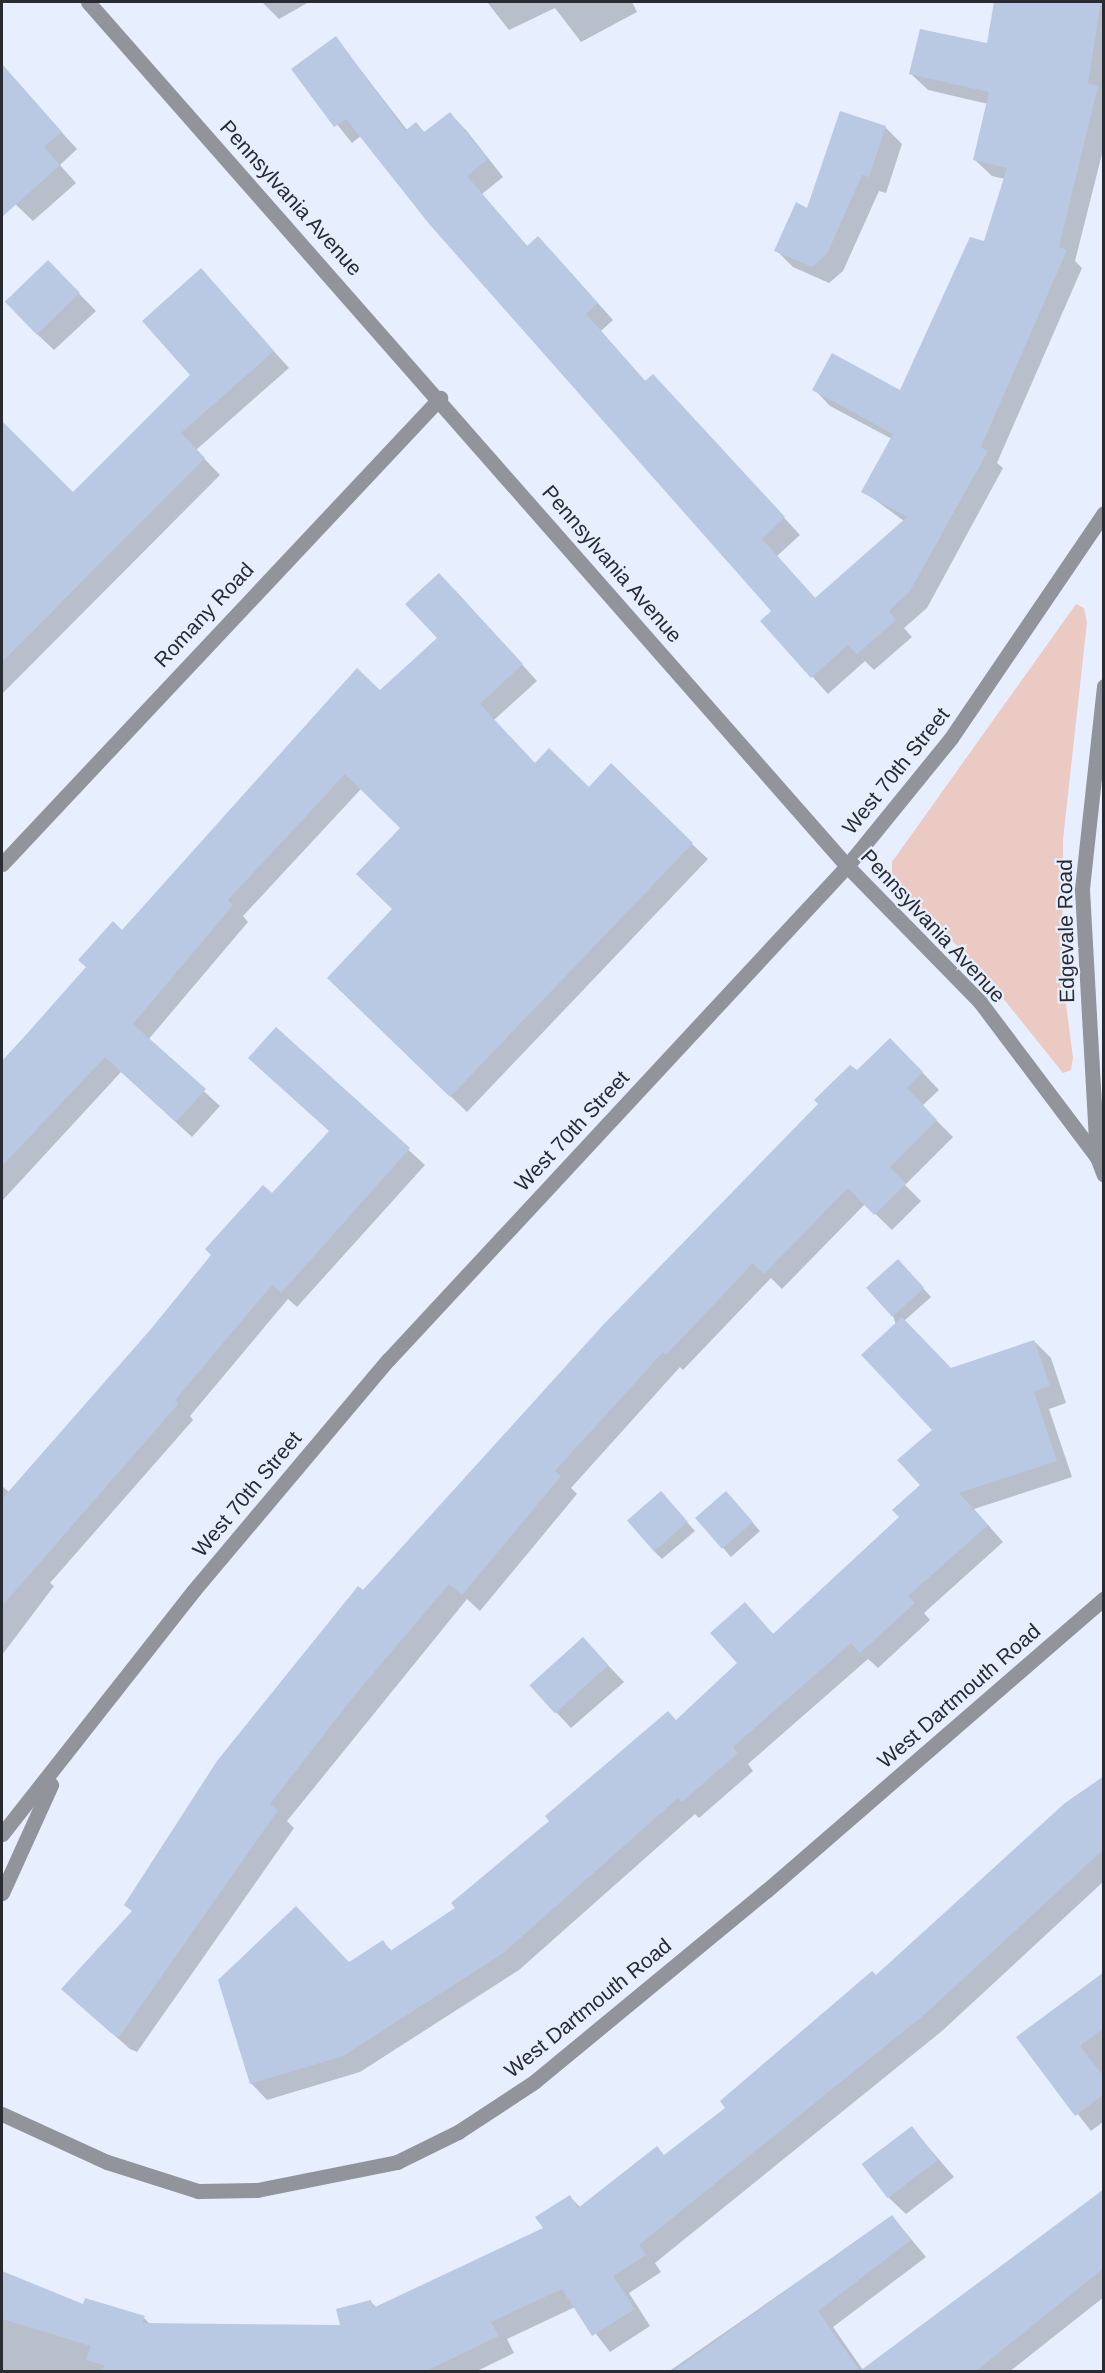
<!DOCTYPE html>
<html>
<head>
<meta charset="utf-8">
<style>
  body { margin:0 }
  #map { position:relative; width:1105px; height:2373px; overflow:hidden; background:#e7effe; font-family:Helvetica,sans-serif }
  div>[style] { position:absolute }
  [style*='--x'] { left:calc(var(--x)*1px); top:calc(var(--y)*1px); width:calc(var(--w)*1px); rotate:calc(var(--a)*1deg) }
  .green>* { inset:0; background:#ebcac4 }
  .shadow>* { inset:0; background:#0003 }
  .building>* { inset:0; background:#b9c8e3; transform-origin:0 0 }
  .street>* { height:15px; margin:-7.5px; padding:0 7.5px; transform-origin:7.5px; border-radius:7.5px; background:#91949a }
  span { translate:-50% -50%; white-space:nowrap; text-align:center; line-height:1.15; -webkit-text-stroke:4.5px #e7effe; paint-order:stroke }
  .street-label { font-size:21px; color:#282b31 }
  .frame { position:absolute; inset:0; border:3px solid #282b31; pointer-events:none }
</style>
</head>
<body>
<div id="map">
  <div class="green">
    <i style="clip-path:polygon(1076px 604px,1084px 608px,1087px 622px,1063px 840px,1062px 972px,1073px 1058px,1071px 1070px,1063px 1073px,982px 972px,903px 889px,892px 875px,892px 862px)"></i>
  </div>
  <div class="shadow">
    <i style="clip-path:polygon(262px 2px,309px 2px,279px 19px)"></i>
    <i style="clip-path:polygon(487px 2px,632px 2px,637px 12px,581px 42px,555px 8px,509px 30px)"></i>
    <i style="clip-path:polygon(995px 2px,1104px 2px,1104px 146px,1075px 261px,1082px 268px,997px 463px,1003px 468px,927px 608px,904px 628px,912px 637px,874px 670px,865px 661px,828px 694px,762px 621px,773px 611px,362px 135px,352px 143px,293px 70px,336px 38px,407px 130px,416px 124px,425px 133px,450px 114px,466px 130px,503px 177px,482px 194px,528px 247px,538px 238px,554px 254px,613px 320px,601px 331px,646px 382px,669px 393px,800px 535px,777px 556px,816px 599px,904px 521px,863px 491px,892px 439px,830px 406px,814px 389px,900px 392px,985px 243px,1005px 179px,992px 176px,975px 160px,988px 104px,928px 90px,911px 74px,988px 45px)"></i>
    <i style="clip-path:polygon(18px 85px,77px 149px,60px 165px,76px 183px,33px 221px,12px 201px,2px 212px,2px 99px)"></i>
    <i style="clip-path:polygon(885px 127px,902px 144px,886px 193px,879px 191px,843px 271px,829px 283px,793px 267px,776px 250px)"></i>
    <i style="clip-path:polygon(48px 262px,96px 311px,54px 350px,37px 334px)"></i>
    <i style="clip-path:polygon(201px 270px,289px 368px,196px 450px,220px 475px,2px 694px,2px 423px,73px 494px,192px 375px)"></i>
    <i style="clip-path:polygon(455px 590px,537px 681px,494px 720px,535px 765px,692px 844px,708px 859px,467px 1112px,344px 993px,394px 909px,402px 829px,361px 789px,243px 916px,248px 922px,148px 1040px,220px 1106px,192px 1137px,121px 1072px,2px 1201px,2px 1061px,122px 932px,439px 638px)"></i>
    <i style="clip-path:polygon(276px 1029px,425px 1165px,297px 1307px,288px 1299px,190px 1416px,193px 1420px,50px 1583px,54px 1586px,2px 1655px,2px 1486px,9px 1492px,331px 1132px)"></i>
    <i style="clip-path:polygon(907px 1056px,939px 1090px,922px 1106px,953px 1137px,905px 1185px,921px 1201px,892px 1230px,865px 1204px,782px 1289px,771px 1278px,683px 1370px,680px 1367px,571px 1488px,577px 1494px,480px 1611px,467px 1599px,287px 1821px,294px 1828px,137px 2052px,130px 2049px,80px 2005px,133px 1912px,126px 1905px,363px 1592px,858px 1072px)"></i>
    <i style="clip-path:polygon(906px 1269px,931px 1297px,904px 1321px,951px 1370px,1034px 1341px,1051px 1358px,1066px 1403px,1049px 1409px,1072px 1477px,974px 1509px,1003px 1542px,924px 1613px,930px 1620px,878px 1668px,868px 1659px,748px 1764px,753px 1771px,699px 1818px,695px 1814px,519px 1970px,360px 2072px,267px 2100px,251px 2083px,349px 1964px,383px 1942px,392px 1951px,458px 1908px,677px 1722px,739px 1663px,745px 1604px,774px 1635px,901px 1517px,922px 1485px,934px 1430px,893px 1316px)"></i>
    <i style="clip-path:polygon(669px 1502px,695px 1531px,662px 1559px,654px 1551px)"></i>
    <i style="clip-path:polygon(735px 1502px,760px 1531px,731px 1557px,697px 1518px)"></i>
    <i style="clip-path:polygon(583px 1639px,624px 1682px,571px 1728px,555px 1711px)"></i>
    <i style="clip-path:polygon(1104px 1778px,1104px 1881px,942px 2031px,655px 2263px,661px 2272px,629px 2293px,650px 2326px,610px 2352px,575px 2307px,507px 2339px,514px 2353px,475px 2372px,2px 2372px,2px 2272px,84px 2306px,144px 2318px,151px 2325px,342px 2326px,370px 2301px,377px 2308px,545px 2229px,570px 2197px,581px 2208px,665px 2156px,727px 2108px)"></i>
    <i style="clip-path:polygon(1104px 1986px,1104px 2121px,1091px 2131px,1018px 2037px)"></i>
    <i style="clip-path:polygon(912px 2128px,954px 2177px,906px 2214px,889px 2198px)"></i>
    <i style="clip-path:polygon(1104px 2191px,1104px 2297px,1009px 2372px,668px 2372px,892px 2216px,926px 2257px,833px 2327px,863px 2370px)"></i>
  </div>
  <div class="building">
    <i style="clip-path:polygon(994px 2px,1101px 2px,1088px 83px,1098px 86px,1059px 247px,1067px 250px,981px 447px,988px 451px,910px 591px,889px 611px,896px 620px,857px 654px,848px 645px,811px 678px,760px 621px,771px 611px,430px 225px,346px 119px,334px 127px,291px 69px,336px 36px,405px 131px,416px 122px,424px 132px,450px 112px,488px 159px,467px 176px,527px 246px,538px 236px,598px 303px,586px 314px,645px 381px,653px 374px,785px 517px,762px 539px,815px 598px,907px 517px,861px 492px,893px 434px,812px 390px,832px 353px,900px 390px,970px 237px,984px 241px,1007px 168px,973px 160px,989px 92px,909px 74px,920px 29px,987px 43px)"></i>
    <i style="clip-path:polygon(2px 64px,62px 132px,44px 147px,60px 165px,2px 217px)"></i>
    <i style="clip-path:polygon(840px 111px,886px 126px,869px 177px,862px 175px,827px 254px,812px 267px,774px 251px,796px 202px,807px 208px)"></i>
    <i style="left:48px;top:260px;width:46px;height:60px;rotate:46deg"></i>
    <i style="clip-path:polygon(201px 268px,274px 351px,181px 433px,205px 458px,2px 662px,2px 421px,73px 492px,190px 375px,142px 321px)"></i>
    <i style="clip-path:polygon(439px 573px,523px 664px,480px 704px,535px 763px,549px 748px,589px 787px,611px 763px,693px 843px,450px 1097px,327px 978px,392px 909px,356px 874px,400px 828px,345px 774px,228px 900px,233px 905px,133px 1024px,206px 1089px,176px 1122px,105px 1057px,2px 1166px,2px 1062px,86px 967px,78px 960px,113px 921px,122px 930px,357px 668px,380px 690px,437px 638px,405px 604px)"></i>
    <i style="clip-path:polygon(276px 1027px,410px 1148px,281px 1293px,272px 1285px,175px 1400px,179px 1403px,2px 1606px,2px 1499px,151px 1329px,211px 1255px,205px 1249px,263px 1185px,272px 1193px,329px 1131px,248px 1058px)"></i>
    <i style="clip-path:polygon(890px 1038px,923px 1072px,907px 1088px,937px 1120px,890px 1167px,906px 1184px,874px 1215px,848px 1188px,764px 1274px,753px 1263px,666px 1355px,663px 1352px,555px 1471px,561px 1476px,462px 1595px,449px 1584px,354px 1696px,270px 1804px,278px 1810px,119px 2037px,111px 2033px,61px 1989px,132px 1911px,124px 1905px,217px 1761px,358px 1586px,363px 1590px,603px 1325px,818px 1104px,814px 1100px,850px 1065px,857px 1070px)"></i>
    <i style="left:898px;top:1259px;width:39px;height:43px;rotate:48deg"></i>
    <i style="clip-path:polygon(902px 1317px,951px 1368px,1034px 1340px,1050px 1386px,1034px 1392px,1057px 1461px,959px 1493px,988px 1525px,908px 1596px,915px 1603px,860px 1653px,851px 1643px,733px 1747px,738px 1753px,682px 1802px,678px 1798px,502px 1954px,343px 2056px,250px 2084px,218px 1980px,296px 1906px,349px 1962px,383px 1940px,390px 1951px,455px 1908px,451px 1903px,549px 1821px,545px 1816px,668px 1711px,676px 1720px,737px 1663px,710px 1633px,745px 1602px,773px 1634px,899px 1517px,892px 1510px,920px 1485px,897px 1460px,932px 1430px,861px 1355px)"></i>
    <i style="left:661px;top:1491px;width:41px;height:45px;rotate:49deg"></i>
    <i style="left:726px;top:1491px;width:41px;height:41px;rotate:49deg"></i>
    <i style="left:583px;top:1637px;width:38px;height:72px;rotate:48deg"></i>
    <i style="clip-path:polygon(1104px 1776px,1104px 1849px,925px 2014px,639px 2245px,646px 2255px,613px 2276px,635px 2309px,592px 2336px,562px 2289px,491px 2322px,499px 2336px,424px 2372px,102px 2372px,104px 2365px,86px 2360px,91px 2346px,2px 2319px,2px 2271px,83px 2304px,85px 2298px,145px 2316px,142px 2323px,340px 2325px,336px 2309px,371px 2300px,373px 2308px,543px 2228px,535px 2217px,570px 2195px,578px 2208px,657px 2146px,664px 2155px,725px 2108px,720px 2101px,872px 1971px,876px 1975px,1065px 1803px)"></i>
    <i style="clip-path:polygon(1104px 1972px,1104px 2028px,1080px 2046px,1104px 2077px,1104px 2094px,1075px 2116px,1016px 2037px)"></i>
    <i style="left:912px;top:2126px;width:43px;height:63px;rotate:53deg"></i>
    <i style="clip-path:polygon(1104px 2189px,1104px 2268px,975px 2372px,672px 2372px,892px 2215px,911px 2240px,818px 2311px,860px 2371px)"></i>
  </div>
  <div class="street">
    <i style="--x:88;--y:2;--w:1150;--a:48.7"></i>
    <i style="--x:847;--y:866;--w:190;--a:45.6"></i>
    <i style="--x:980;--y:1002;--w:194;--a:53"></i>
    <i style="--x:1104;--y:686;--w:205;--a:96.2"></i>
    <i style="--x:1082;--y:890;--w:267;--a:86.8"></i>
    <i style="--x:1097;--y:1157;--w:19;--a:69"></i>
    <i style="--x:2;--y:864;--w:640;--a:-46.77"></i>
    <i style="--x:2;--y:1834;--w:310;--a:-51.8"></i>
    <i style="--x:194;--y:1590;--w:301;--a:-49.9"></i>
    <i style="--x:388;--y:1360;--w:674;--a:-47.1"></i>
    <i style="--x:847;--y:866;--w:165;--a:-50.9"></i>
    <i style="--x:951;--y:738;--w:272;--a:-55.8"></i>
    <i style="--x:2;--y:1893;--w:119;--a:-65.6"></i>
    <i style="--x:2;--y:2114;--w:115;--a:24.6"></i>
    <i style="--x:107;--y:2162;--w:96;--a:17.7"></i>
    <i style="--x:198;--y:2191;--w:59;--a:-1"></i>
    <i style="--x:257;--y:2190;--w:143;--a:-11.3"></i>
    <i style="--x:397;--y:2162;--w:68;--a:-26.2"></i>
    <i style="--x:458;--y:2132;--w:91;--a:-33.3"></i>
    <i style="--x:534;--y:2082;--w:301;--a:-39.5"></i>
    <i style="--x:766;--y:1891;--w:447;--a:-40.9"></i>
  </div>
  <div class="street-label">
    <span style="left:291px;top:198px;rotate:48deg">Pennsylvania Avenue</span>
    <span style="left:612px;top:564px;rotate:49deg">Pennsylvania Avenue</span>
    <span style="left:204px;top:615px;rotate:-47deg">Romany Road</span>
    <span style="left:896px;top:771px;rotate:-51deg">West 70th Street</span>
    <span style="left:933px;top:926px;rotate:47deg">Pennsylvania Avenue</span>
    <span style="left:1066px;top:931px;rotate:-91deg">Edgevale Road</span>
    <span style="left:572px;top:1131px;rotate:-47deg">West 70th Street</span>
    <span style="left:247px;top:1494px;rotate:-50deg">West 70th Street</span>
    <span style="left:959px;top:1696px;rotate:-41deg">West Dartmouth Road</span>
    <span style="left:588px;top:2008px;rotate:-39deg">West Dartmouth Road</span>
  </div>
  <div class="frame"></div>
</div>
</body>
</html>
